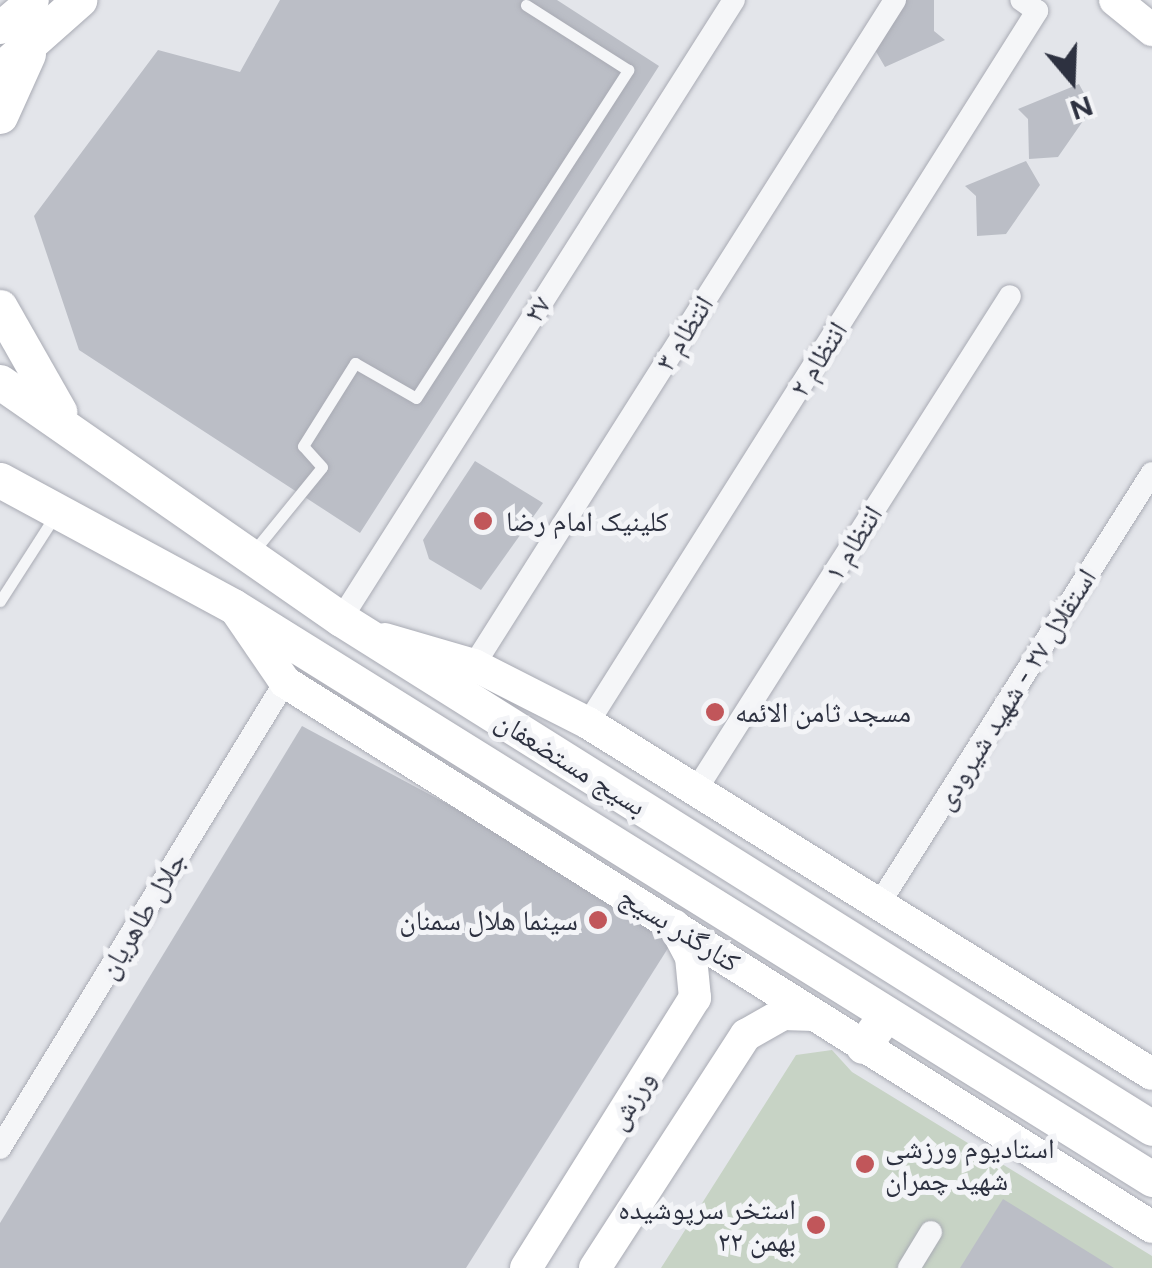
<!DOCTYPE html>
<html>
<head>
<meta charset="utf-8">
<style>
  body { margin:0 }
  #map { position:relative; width:1152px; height:1268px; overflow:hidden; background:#e3e5ea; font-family:Figtree,"Noto Naskh Arabic",sans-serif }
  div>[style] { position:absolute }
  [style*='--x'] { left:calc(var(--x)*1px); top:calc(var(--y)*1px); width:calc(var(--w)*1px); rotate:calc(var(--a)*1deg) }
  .green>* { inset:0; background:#c7d3c5 }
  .building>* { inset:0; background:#bbbec6 }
  .roads { filter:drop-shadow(0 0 2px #a9abb4) drop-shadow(0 0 2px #a9abb4) }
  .lane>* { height:11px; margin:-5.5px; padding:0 5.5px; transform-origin:5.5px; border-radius:5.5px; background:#f5f6f8 }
  .street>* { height:22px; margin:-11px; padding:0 11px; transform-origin:11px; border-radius:11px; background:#f5f6f8 }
  .secondary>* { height:32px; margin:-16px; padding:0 16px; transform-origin:16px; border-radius:16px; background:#fff }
  .primary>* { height:35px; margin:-17.5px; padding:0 17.5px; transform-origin:17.5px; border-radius:17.5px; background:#fff }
  .dots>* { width:28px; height:28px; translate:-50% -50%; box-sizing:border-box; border:5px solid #f3f4f7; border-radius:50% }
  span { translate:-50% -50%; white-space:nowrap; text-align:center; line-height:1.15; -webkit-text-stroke:10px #f3f4f7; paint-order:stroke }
  .street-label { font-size:28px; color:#2d3140 }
  .poi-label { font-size:28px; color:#2d3140 }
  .left { translate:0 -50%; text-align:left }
  .right { translate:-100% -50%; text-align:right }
  .north { position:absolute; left:1022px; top:30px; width:100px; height:100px; -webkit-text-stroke:8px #f3f4f7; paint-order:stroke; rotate:161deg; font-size:28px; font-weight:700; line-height:40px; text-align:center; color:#2d3140 }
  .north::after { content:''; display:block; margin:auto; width:35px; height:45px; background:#2d3140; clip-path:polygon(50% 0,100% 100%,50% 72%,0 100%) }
</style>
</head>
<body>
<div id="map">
  <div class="green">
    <i style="clip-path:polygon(832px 1050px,852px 1072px,1152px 1256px,1152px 1268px,661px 1268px,796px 1055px)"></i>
  </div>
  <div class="building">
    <i style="clip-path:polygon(280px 0,557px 0,659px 66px,360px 533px,79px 350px,34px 216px,158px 50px,240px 72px)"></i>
    <i style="clip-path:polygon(899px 0,934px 0,934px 31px,945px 40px,885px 67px,871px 43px)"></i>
    <i style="clip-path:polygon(1079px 84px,1092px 108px,1058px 157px,1029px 159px,1028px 119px,1018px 109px)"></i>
    <i style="clip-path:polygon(1026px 161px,1040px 185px,1006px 234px,977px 236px,976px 196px,965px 186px)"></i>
    <i style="clip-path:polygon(475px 461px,543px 503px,481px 590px,429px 559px,423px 540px)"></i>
    <i style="clip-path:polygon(302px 726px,563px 866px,663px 928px,670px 945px,466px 1268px,0 1268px,0 1223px)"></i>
    <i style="clip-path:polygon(1003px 1199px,1114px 1268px,960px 1268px)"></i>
  </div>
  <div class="roads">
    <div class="lane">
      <i style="--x:253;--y:552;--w:109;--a:-50.9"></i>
      <i style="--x:322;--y:467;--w:28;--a:-132"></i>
      <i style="--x:303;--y:446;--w:98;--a:-57.9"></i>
      <i style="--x:355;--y:363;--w:70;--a:29.8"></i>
      <i style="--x:416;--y:398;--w:391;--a:-57.1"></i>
      <i style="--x:628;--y:70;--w:121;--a:-147.5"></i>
      <i style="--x:0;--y:601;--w:100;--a:-57.3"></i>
    </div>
    <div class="street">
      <i style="--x:341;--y:619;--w:733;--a:-57.59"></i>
      <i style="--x:474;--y:665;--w:787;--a:-57.66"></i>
      <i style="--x:588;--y:723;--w:842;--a:-57.76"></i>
      <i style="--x:1037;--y:11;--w:19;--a:-145"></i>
      <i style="--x:696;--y:790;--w:585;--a:-57.56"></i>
      <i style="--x:879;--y:904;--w:510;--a:-57.65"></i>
      <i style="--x:0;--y:1148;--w:546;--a:-58.55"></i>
      <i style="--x:909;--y:1268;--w:42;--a:-58.6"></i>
    </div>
    <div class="secondary">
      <i style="--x:1115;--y:0;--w:48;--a:39"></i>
      <i style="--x:0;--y:28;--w:43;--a:-40.3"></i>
      <i style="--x:233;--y:606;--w:92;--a:55.6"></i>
      <i style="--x:285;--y:682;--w:1024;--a:32.15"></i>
      <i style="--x:385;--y:639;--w:93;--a:16.3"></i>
      <i style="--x:474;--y:665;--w:128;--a:27"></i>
      <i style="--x:588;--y:723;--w:664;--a:31.9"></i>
      <i style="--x:526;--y:1268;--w:319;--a:-58"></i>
      <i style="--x:695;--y:998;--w:41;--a:-95.6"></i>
      <i style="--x:691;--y:957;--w:36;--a:-118"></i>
      <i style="--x:595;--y:1268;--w:278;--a:-57.1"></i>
      <i style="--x:746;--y:1035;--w:43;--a:-29.6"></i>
      <i style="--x:783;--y:1014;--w:31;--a:2"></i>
    </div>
    <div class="primary">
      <i style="--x:0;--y:70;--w:106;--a:-41.5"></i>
      <i style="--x:0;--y:116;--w:68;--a:-65.7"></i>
      <i style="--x:0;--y:307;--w:120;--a:60.4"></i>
      <i style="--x:0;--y:382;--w:415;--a:34.8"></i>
      <i style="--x:341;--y:619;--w:957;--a:32.11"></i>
      <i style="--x:0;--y:480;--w:265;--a:28.4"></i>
      <i style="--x:233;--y:606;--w:1083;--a:31.94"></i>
      <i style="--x:863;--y:1046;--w:39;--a:-54"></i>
    </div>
  </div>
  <div class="dots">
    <i style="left:483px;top:521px;background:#c1565a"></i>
    <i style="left:715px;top:712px;background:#c1565a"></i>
    <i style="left:598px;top:920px;background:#c1565a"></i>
    <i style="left:865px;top:1164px;background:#c1565a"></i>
    <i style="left:816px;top:1225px;background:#c1565a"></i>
  </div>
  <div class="street-label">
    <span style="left:537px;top:309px;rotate:-58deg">۲۷</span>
    <span style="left:684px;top:333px;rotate:-58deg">انتظام ۳</span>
    <span style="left:818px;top:359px;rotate:-58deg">انتظام ۲</span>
    <span style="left:853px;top:543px;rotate:-58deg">انتظام ۱</span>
    <span style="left:1015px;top:689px;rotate:-58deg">استقلال ۲۷ - شهید شیرودی</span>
    <span style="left:571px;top:763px;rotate:32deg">بسیج مستضعفان</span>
    <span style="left:142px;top:915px;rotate:-59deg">جلال طاهریان</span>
    <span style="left:680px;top:929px;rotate:32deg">کنارگذر بسیج</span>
    <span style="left:631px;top:1100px;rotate:-58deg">ورزش</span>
  </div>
  <div class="poi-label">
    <span class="left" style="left:506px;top:521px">کلینیک امام رضا</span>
    <span class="left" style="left:735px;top:712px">مسجد ثامن الائمه</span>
    <span class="right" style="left:578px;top:920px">سینما هلال سمنان</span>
    <span class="left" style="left:885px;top:1164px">استادیوم ورزشی<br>شهید چمران</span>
    <span class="right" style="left:796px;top:1225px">استخر سرپوشیده<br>۲۲ بهمن</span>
  </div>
  <div class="north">N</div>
</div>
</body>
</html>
